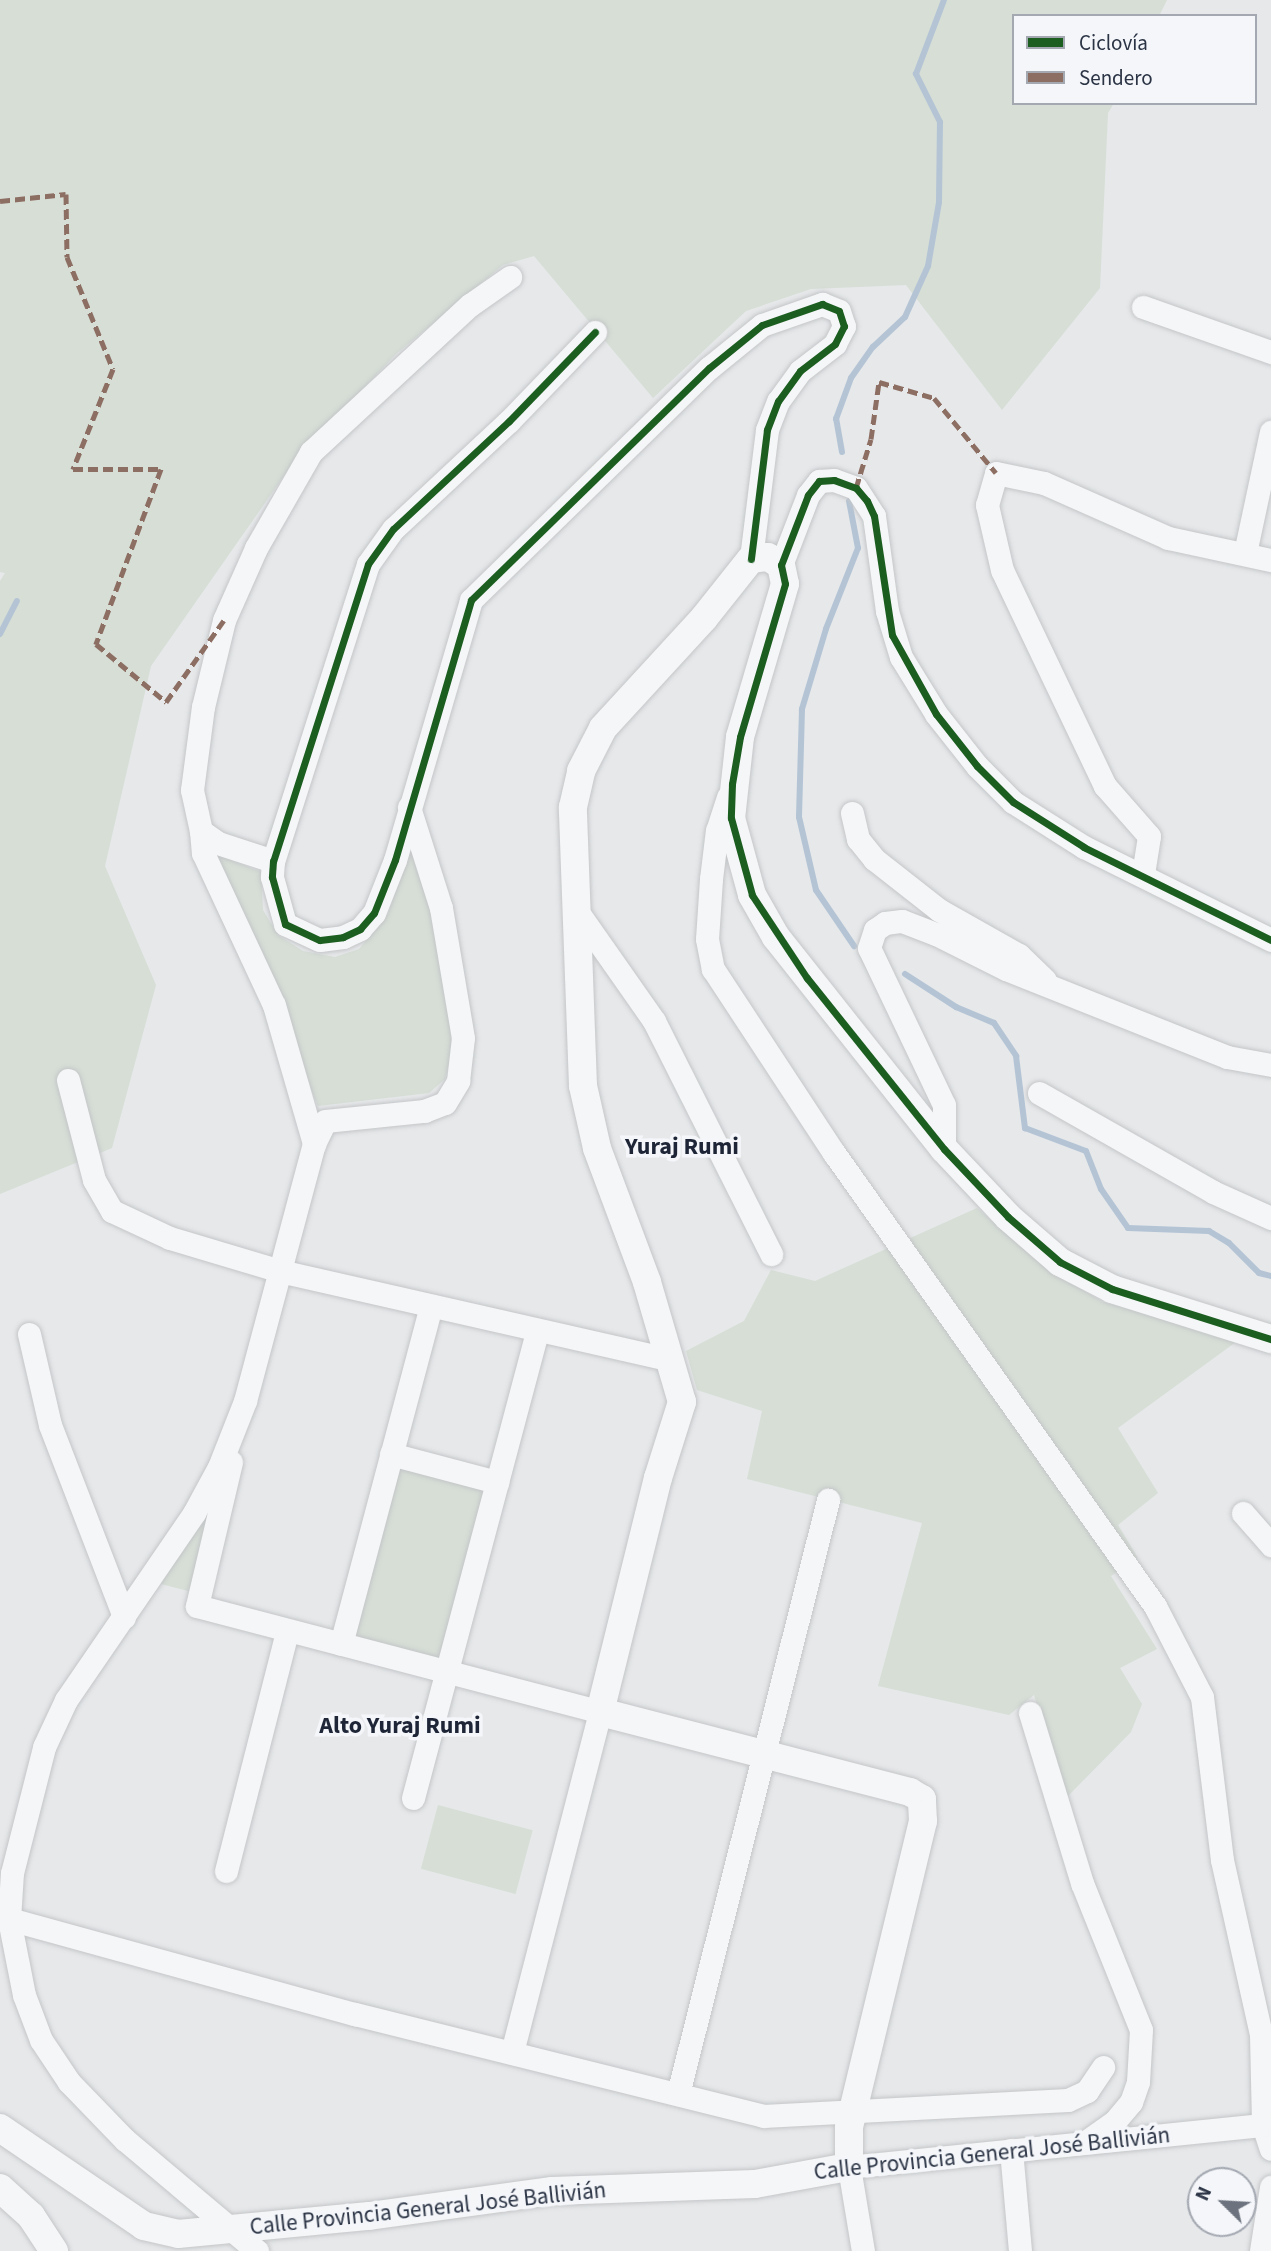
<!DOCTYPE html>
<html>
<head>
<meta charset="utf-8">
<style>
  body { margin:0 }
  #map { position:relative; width:1271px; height:2251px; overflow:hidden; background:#e6e8ea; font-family:"Source Sans 3",sans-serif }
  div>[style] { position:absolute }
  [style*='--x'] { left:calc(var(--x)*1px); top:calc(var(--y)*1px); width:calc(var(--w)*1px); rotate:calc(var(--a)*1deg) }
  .green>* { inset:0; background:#d6ded6; transform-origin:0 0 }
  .stream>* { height:6px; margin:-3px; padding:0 3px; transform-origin:3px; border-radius:3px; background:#b4c4d5 }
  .roads { filter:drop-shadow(0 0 2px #c4c6c8) drop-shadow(0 0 2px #c4c6c8) }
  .minor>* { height:23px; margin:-11.5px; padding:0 11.5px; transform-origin:11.5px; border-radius:11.5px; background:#f5f6f7 }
  .tertiary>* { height:28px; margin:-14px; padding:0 14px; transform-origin:14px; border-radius:14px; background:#f5f6f7 }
  .quiet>* { height:5px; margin-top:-2.5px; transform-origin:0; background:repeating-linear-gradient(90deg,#8d6e63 0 10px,transparent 0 15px) }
  .cycleway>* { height:7px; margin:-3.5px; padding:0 3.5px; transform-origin:3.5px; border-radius:3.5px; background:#1b5e20 }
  span { translate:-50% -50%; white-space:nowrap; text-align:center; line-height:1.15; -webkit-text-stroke:7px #f4f6f9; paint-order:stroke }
  .street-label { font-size:23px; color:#2b3445 }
  .neighbourhood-label { font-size:24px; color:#1d2536; font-weight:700 }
  .legend { position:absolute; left:1012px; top:14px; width:245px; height:91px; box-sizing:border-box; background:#f4f6f9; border:2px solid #a4a8b1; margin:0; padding:9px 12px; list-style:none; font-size:21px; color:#2b3445 }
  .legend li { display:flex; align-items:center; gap:14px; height:35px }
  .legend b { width:35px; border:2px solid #a4a8b1 }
  .north { position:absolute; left:1187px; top:2167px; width:70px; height:70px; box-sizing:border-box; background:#f4f6f9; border:2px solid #a4a8b1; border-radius:50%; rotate:294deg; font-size:19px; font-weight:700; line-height:28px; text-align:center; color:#2b3445 }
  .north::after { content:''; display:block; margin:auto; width:24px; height:32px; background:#6c737f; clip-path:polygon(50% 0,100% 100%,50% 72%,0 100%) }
</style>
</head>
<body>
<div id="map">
  <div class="green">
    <i style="clip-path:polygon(0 0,1167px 0,1159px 16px,1014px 16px,1014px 103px,1114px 103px,1108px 113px,1100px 288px,1002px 410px,906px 285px,811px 289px,746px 311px,653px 398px,534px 256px,503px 265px,396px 354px,295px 460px,151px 666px,105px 866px,156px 985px,112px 1148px,0 1194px,0 581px,5px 573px,0 572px)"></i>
    <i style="clip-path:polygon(411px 840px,435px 914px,448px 997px,452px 1053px,445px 1079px,429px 1093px,318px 1106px,215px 854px,261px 872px,263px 910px,278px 935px,303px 951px,335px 957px,359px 949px,388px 914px)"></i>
    <i style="clip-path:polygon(977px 1208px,1043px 1266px,1103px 1302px,1240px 1339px,1118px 1428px,1158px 1493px,1118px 1525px,1138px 1558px,1111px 1576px,1157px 1649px,1120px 1668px,1142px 1704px,1131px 1732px,1066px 1798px,1034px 1695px,1009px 1715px,878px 1686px,922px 1523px,747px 1479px,762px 1411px,697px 1390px,686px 1351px,744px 1321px,771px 1270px,815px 1281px)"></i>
    <i style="left:401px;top:1464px;width:88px;height:180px;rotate:15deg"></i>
    <i style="clip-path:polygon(214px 1497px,192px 1592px,161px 1584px)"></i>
    <i style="left:438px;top:1805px;width:98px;height:66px;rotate:15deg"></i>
  </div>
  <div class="stream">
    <i style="--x:842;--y:452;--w:34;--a:-100"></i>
    <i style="--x:836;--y:419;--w:44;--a:-69.9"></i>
    <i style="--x:851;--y:378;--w:38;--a:-55"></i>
    <i style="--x:873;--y:347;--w:44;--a:-43.2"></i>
    <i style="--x:905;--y:317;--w:56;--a:-65.7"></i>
    <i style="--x:928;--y:266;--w:65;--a:-80.2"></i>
    <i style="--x:939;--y:202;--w:80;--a:-89.3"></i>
    <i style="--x:940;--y:122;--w:54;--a:-116.6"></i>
    <i style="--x:916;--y:74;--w:79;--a:-69.3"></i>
    <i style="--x:849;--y:501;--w:48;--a:79.2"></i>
    <i style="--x:858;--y:548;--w:87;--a:111.6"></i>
    <i style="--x:826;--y:629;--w:84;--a:106.7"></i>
    <i style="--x:802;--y:709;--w:108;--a:91.6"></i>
    <i style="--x:799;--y:817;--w:75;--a:76.9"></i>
    <i style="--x:816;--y:890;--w:68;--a:55.8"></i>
    <i style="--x:0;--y:634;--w:37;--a:-63"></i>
    <i style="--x:905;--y:974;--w:61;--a:32.9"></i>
    <i style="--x:956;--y:1007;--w:41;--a:22.8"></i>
    <i style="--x:994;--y:1023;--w:40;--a:56"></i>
    <i style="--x:1016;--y:1056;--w:73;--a:82.9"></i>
    <i style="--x:1025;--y:1128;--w:65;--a:20.7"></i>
    <i style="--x:1086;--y:1151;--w:41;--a:68.5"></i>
    <i style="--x:1101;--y:1189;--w:47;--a:55.3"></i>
    <i style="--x:1128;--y:1228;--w:81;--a:2.1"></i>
    <i style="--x:1209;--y:1231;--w:23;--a:31"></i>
    <i style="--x:1229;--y:1243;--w:42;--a:45"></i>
    <i style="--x:1259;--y:1273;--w:12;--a:14"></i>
  </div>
  <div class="roads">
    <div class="minor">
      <i style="--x:1143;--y:307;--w:136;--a:19.4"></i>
      <i style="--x:595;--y:332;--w:124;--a:134"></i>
      <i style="--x:509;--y:421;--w:158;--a:137"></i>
      <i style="--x:393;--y:529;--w:43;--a:125.5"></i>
      <i style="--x:368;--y:564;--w:312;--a:107.7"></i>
      <i style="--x:273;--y:861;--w:16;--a:94"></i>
      <i style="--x:272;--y:877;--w:49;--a:74.5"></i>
      <i style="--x:285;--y:924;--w:38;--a:25"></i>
      <i style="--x:320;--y:940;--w:23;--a:-7"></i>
      <i style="--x:343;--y:937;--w:19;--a:-25"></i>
      <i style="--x:360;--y:929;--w:21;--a:-49"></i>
      <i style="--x:374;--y:913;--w:57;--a:-68.4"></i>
      <i style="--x:395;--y:860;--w:271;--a:-73.7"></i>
      <i style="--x:471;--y:600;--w:332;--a:-44.3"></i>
      <i style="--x:709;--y:368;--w:68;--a:-39.1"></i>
      <i style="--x:762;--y:325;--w:64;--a:-19.3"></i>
      <i style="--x:822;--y:304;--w:18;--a:22"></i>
      <i style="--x:839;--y:311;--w:16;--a:72"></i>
      <i style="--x:844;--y:326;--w:20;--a:117"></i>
      <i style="--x:835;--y:344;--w:44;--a:142.4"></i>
      <i style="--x:800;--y:371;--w:37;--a:126"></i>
      <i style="--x:778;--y:401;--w:31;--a:111"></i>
      <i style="--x:767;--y:430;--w:130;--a:97.1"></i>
      <i style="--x:1245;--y:553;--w:124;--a:-77.9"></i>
      <i style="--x:781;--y:565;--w:75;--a:-68.9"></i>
      <i style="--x:808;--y:495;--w:18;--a:-52"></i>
      <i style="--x:819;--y:481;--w:15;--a:-4"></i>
      <i style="--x:834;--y:480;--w:23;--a:20"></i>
      <i style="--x:856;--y:488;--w:33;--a:57"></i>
      <i style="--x:874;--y:516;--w:96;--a:82.2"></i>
      <i style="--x:887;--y:611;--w:48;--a:73.1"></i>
      <i style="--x:901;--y:657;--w:67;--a:58.4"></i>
      <i style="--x:936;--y:714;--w:66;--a:51.7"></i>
      <i style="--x:977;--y:766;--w:51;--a:45"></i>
      <i style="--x:1013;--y:802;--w:84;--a:32.4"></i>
      <i style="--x:1084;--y:847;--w:209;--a:26.4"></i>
      <i style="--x:728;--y:797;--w:35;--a:108"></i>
      <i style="--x:717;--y:830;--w:49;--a:97"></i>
      <i style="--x:711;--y:879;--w:60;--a:93.8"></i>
      <i style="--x:707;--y:939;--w:31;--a:79"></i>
      <i style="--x:713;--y:969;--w:220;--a:56.7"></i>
      <i style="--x:834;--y:1153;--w:555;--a:54.68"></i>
      <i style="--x:1155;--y:1606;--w:102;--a:62.7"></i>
      <i style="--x:1202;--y:1697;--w:164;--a:83"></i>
      <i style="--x:1222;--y:1860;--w:179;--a:77.4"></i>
      <i style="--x:1261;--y:2035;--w:90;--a:88.7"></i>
      <i style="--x:1263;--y:2125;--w:25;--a:72"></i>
      <i style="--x:852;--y:813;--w:27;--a:77"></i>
      <i style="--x:858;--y:839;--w:26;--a:51"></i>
      <i style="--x:874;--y:859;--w:83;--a:38.1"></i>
      <i style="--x:939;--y:910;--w:92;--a:29.4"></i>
      <i style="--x:1019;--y:955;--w:36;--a:44"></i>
      <i style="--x:201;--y:831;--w:22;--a:85"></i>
      <i style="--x:203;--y:853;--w:168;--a:65"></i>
      <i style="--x:274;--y:1005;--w:145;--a:73.9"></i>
      <i style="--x:273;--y:861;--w:58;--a:-161.9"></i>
      <i style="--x:218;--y:843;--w:21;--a:-145"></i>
      <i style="--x:201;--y:831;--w:42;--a:-102.4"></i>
      <i style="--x:192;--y:790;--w:84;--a:-82.5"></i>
      <i style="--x:203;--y:707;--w:89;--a:-76.4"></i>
      <i style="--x:224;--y:620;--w:79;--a:-66"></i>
      <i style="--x:256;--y:548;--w:111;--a:-60.2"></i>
      <i style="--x:311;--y:452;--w:217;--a:-42.8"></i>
      <i style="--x:470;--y:305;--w:49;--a:-35"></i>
      <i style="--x:1143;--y:874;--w:38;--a:-81"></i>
      <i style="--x:1149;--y:836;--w:67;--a:-131.3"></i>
      <i style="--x:1105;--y:786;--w:239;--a:-115.5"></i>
      <i style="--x:1002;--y:570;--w:67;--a:-103"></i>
      <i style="--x:987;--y:505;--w:33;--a:-74"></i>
      <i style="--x:996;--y:473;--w:49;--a:11.8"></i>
      <i style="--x:1044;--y:483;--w:136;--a:23.9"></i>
      <i style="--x:1168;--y:538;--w:105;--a:12.1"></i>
      <i style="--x:577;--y:911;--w:134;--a:55"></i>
      <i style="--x:654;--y:1021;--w:261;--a:63.3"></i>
      <i style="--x:68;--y:1080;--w:103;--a:75.4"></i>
      <i style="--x:94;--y:1180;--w:36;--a:60"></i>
      <i style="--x:112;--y:1211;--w:64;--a:25"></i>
      <i style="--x:170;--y:1238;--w:115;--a:16.7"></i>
      <i style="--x:280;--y:1271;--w:396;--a:12.8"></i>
      <i style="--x:1039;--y:1093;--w:200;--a:29.6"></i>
      <i style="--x:1213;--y:1192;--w:64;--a:24.1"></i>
      <i style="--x:944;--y:1149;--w:44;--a:-90"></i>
      <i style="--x:944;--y:1105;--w:174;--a:-115.5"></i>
      <i style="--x:869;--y:948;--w:19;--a:-72"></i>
      <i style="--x:875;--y:930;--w:12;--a:-35"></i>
      <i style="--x:885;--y:923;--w:17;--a:-7"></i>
      <i style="--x:902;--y:921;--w:36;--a:21"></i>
      <i style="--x:936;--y:934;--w:78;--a:26.6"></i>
      <i style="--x:1006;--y:969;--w:238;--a:21.7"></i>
      <i style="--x:1227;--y:1057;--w:45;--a:10.3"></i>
      <i style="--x:29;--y:1334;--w:93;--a:77"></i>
      <i style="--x:50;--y:1425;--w:206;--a:68.9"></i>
      <i style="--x:391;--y:1454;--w:110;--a:14.8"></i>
      <i style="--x:231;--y:1462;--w:148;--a:103.3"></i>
      <i style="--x:197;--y:1606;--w:417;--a:14.7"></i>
      <i style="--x:600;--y:1712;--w:352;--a:104.5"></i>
      <i style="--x:1243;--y:1513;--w:43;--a:48.8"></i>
      <i style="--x:341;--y:1644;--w:350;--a:-75.1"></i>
      <i style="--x:1030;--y:1713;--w:178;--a:73"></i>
      <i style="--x:1082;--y:1883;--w:158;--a:68.1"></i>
      <i style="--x:1141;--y:2030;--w:52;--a:93.3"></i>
      <i style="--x:1138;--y:2082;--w:21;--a:109"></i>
      <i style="--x:1131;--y:2102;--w:26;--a:130"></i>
      <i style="--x:1114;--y:2122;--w:32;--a:145"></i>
      <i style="--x:413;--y:1798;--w:483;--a:-75.1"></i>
      <i style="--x:226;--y:1871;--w:248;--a:-75.7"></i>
      <i style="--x:9;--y:1919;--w:359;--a:15.4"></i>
      <i style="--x:355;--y:2014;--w:421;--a:14"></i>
      <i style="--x:763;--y:2116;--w:305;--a:-3"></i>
      <i style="--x:1068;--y:2100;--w:21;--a:-25"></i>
      <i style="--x:1087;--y:2091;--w:29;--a:-56"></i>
      <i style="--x:678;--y:2094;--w:613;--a:-75.83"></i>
      <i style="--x:1011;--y:2150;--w:101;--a:84.9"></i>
      <i style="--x:257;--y:2251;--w:172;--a:-139.9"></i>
      <i style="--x:125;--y:2140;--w:81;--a:-134"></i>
      <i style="--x:69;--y:2082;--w:50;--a:-123.7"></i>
      <i style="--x:41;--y:2040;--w:48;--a:-110.7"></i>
      <i style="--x:24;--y:1995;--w:77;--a:-101.2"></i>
      <i style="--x:9;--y:1919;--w:46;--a:-86.3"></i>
      <i style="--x:12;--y:1873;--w:130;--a:-75.7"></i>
      <i style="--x:44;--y:1747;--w:52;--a:-64.9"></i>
      <i style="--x:66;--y:1700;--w:227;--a:-55.6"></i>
      <i style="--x:194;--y:1513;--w:52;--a:-61.5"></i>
      <i style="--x:219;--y:1467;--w:71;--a:-68.5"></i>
      <i style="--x:245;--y:1401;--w:266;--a:-75"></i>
      <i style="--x:314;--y:1144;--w:25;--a:-64"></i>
      <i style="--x:325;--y:1121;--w:100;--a:-5.8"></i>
      <i style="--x:424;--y:1111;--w:22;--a:-21"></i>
      <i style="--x:445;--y:1103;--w:26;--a:-59"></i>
      <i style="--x:458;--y:1081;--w:43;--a:-83.4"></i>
      <i style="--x:463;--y:1038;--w:132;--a:-99.6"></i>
      <i style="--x:441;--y:908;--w:106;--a:-107.6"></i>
      <i style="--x:863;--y:2251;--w:85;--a:-99.5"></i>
      <i style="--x:849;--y:2167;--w:416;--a:-5.8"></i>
      <i style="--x:1261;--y:2251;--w:65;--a:-81.1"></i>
    </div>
    <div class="tertiary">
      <i style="--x:0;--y:2128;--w:174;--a:34.2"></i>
      <i style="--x:144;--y:2226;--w:35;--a:13"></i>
      <i style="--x:178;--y:2234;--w:192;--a:-5.4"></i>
      <i style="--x:369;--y:2216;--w:185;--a:-7.8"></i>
      <i style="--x:552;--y:2191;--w:203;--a:-2"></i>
      <i style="--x:755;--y:2184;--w:96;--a:-10.3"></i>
      <i style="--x:849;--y:2167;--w:40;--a:-90"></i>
      <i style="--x:849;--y:2127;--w:315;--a:-76.4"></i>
      <i style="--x:923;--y:1821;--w:22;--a:-93"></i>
      <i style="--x:922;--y:1799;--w:14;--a:-150"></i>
      <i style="--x:910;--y:1792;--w:320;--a:-165.5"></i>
      <i style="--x:600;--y:1712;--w:241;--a:-76.1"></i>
      <i style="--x:658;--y:1478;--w:80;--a:-72.5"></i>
      <i style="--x:682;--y:1402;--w:125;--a:-106.3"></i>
      <i style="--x:647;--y:1282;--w:143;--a:-110.5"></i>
      <i style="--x:597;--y:1148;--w:64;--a:-102.7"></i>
      <i style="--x:583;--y:1086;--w:279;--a:-92.1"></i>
      <i style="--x:573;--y:807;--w:37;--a:-77"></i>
      <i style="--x:581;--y:771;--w:48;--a:-62.9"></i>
      <i style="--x:603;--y:728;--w:149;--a:-47.4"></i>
      <i style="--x:704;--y:618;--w:75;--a:-51.5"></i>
      <i style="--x:751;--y:559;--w:17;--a:-7"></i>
      <i style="--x:768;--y:557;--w:15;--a:32"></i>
      <i style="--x:781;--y:565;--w:19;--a:78"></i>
      <i style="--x:785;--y:584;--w:159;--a:106.4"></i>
      <i style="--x:740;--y:737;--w:81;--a:96.3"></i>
      <i style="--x:731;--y:818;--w:80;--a:74.7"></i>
      <i style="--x:752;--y:895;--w:48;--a:60.3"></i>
      <i style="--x:776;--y:937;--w:270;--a:51.6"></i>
      <i style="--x:944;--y:1149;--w:93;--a:46.7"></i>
      <i style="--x:1008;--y:1217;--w:69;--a:40.9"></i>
      <i style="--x:1060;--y:1262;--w:59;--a:27.4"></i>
      <i style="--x:1112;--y:1289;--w:167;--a:17.5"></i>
      <i style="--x:0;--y:2188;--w:42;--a:42.1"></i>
      <i style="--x:31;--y:2216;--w:42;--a:56.7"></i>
    </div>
  </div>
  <div class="quiet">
    <i style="--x:0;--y:201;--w:66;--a:-6.1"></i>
    <i style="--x:66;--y:194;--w:63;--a:89.1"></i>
    <i style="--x:67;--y:257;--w:121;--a:67.7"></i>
    <i style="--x:113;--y:369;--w:108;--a:111.8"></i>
    <i style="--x:73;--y:469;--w:88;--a:0"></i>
    <i style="--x:161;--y:469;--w:187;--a:110.4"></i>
    <i style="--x:96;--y:644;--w:91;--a:39.6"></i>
    <i style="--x:166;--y:702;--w:100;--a:-54.7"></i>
    <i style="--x:856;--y:488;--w:51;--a:-73"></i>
    <i style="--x:871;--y:439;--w:58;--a:-82"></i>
    <i style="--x:879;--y:382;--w:57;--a:16.2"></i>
    <i style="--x:934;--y:398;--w:97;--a:50.4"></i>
  </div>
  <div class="cycleway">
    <i style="--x:595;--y:332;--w:124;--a:134"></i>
    <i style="--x:509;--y:421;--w:158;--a:137"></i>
    <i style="--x:393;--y:529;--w:43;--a:125.5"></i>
    <i style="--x:368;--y:564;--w:312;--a:107.7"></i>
    <i style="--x:273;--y:861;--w:16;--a:94"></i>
    <i style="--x:272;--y:877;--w:49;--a:74.5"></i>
    <i style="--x:285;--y:924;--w:38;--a:25"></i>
    <i style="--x:320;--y:940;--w:23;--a:-7"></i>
    <i style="--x:343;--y:937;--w:19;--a:-25"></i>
    <i style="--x:360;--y:929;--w:21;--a:-49"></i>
    <i style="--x:374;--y:913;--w:57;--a:-68.4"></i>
    <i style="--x:395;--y:860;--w:271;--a:-73.7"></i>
    <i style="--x:471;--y:600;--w:332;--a:-44.3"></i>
    <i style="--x:709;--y:368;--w:68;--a:-39.1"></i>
    <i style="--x:762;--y:325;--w:64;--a:-19.3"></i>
    <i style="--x:822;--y:304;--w:18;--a:22"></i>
    <i style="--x:839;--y:311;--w:16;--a:72"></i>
    <i style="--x:844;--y:326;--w:20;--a:117"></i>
    <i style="--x:835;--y:344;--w:44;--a:142.4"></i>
    <i style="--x:800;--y:371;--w:37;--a:126"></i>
    <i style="--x:778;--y:401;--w:31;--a:111"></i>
    <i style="--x:767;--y:430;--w:130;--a:97.1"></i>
    <i style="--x:1271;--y:940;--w:209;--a:-153.6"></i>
    <i style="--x:1084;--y:847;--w:84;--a:-147.6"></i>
    <i style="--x:1013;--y:802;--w:51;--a:-135"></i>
    <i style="--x:977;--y:766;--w:66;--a:-128.3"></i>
    <i style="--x:936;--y:714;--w:90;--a:-119.1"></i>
    <i style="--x:892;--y:635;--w:120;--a:-98.6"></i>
    <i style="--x:874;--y:516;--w:17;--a:-115"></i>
    <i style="--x:867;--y:501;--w:17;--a:-130"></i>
    <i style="--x:856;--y:488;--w:23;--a:-160"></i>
    <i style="--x:834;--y:480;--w:15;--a:176"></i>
    <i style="--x:819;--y:481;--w:18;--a:128"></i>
    <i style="--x:808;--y:495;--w:75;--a:111.1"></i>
    <i style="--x:781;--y:565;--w:19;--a:78"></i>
    <i style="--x:785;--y:584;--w:159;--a:106.4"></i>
    <i style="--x:740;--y:737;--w:48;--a:99.7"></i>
    <i style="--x:732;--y:784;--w:34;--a:92"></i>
    <i style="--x:731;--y:818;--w:80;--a:74.7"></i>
    <i style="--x:752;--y:895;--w:100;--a:56.5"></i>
    <i style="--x:807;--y:978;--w:219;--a:51.3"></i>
    <i style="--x:944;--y:1149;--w:93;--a:46.7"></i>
    <i style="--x:1008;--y:1217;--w:69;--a:40.9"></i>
    <i style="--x:1060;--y:1262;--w:59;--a:27.4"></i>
    <i style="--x:1112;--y:1289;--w:167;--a:17.5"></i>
  </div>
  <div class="street-label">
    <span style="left:992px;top:2154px;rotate:-6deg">Calle Provincia General José Ballivián</span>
    <span style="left:428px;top:2209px;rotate:-6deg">Calle Provincia General José Ballivián</span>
  </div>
  <div class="neighbourhood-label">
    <span style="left:682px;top:1147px">Yuraj Rumi</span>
    <span style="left:400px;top:1726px">Alto Yuraj Rumi</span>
  </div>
  <ul class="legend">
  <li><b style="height:9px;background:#1b5e20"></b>Ciclovía</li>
  <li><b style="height:9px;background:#8d6e63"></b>Sendero</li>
  </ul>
  <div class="north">N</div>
</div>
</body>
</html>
